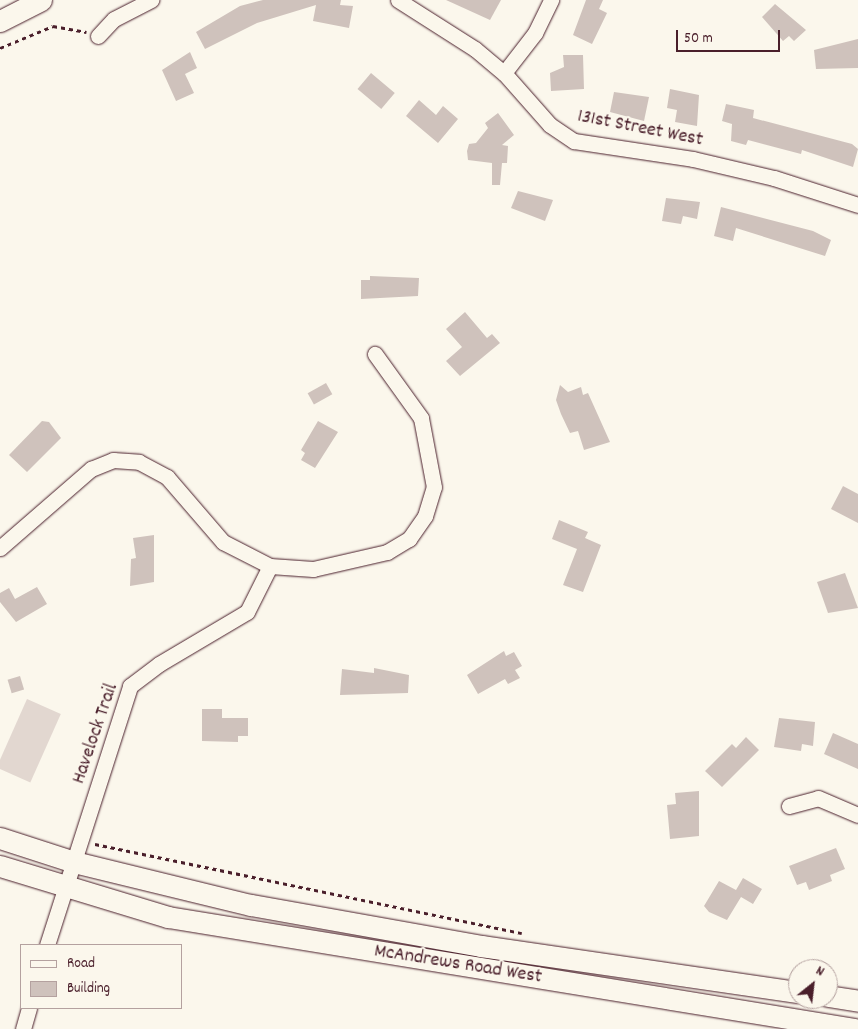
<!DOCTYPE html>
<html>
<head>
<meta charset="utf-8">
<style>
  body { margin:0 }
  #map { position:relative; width:858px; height:1029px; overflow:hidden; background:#fbf7ec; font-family:Dekko,sans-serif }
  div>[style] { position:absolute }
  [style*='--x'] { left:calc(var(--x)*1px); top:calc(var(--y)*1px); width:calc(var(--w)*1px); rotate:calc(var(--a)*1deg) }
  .green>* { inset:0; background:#e2d7d0; transform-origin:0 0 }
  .building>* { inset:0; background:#cfc2bc; transform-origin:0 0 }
  .path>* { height:2.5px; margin-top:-1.25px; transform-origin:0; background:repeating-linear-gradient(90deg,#4a1f2b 0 4px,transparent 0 8px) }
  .roads { filter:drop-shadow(0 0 1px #4a1f2b) drop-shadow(0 0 1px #4a1f2b) }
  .street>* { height:15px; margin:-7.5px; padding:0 7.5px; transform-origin:7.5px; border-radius:7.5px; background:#fbf7ec }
  .secondary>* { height:21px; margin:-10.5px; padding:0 10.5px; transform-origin:10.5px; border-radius:10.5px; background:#fbf7ec }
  span { translate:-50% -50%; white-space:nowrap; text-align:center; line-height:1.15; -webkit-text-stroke:4px #fbf7ec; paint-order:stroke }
  .street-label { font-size:20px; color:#4a1f2b }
  .legend { position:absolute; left:20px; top:944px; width:162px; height:65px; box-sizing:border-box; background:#fbf7ec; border:1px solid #b4a19f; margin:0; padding:6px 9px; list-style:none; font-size:15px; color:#4a1f2b }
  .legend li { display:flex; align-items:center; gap:10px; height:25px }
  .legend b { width:25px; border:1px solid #b4a19f }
  .north { position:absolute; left:788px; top:959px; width:50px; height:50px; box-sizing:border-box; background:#fbf7ec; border:1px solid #b4a19f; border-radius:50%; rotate:29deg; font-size:14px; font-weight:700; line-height:20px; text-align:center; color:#4a1f2b }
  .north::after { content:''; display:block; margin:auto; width:18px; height:22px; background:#4a1f2b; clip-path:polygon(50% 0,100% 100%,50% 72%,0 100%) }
  .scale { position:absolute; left:676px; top:30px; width:104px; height:22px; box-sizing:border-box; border:2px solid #4a1f2b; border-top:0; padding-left:6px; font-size:15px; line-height:18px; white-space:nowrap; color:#4a1f2b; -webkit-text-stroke:4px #fbf7ec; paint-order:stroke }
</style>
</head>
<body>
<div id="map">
  <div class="green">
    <i style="left:27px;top:699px;width:37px;height:75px;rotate:24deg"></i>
  </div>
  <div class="building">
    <i style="clip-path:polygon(263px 0,341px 0,340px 5px,353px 6px,349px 28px,313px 21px,316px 5px,257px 23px,205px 49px,196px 32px,240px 6px)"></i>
    <i style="clip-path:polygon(446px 0,501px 0,490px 20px)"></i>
    <i style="clip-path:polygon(586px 0,603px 0,599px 9px,607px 13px,592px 44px,573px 35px)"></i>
    <i style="clip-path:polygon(775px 4px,806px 30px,794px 41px,789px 36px,783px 41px,762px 17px)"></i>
    <i style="clip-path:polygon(858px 39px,858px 68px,816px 69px,814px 50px)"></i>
    <i style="clip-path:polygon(190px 52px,197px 68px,185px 74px,194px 93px,176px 101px,162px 70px)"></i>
    <i style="clip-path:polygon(563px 55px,583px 55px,584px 89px,551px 91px,550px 73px,564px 67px)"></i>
    <i style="left:371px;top:73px;width:31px;height:21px;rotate:40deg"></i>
    <i style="clip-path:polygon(670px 89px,699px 95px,697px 126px,675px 122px,677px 110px,667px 108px)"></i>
    <i style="clip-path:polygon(614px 92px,649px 97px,644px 121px,610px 112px)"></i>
    <i style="clip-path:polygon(419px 100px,436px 115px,443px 106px,458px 119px,438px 143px,406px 116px)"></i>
    <i style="clip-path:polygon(726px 104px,754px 110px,753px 118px,852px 144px,858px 149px,853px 167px,802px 150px,801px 154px,748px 140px,746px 145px,731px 141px,732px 124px,722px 121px)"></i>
    <i style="clip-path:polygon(498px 113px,514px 135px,502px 145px,508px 146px,507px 163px,502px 163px,500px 185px,492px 185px,492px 163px,468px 160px,467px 151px,469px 144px,476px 143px,488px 128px,485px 123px)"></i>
    <i style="clip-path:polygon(518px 191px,553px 200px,545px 221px,511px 208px)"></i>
    <i style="clip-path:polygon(666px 198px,700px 202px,697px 219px,683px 216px,681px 224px,662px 221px)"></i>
    <i style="clip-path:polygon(721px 207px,813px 231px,831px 240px,825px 256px,736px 228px,733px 241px,714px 236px)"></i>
    <i style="clip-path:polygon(370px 276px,419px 278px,418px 296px,361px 299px,361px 280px,370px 280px)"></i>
    <i style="clip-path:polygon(465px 312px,487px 338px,492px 334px,500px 343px,460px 376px,446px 361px,462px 347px,446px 329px)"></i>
    <i style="left:326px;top:383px;width:13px;height:21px;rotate:61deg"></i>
    <i style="clip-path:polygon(560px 385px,568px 392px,581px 387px,583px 395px,588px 393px,610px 442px,584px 450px,578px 431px,570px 433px,561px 414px,556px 400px)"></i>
    <i style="clip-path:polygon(42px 421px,49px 422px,61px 438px,27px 472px,9px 455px)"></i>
    <i style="clip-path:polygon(318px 421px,338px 432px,315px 468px,301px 460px,305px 453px,301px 450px)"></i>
    <i style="clip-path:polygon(843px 486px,858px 494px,858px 523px,831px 509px)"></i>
    <i style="clip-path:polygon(559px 520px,588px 532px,585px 538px,601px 545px,583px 592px,563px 585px,577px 549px,552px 539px)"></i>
    <i style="clip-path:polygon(154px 535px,154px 582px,130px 586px,131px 559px,136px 558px,133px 538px)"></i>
    <i style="clip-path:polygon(845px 573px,858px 608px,828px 613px,817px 582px)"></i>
    <i style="clip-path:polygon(37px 587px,47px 604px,16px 622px,0 602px,0 593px,9px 588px,15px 599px)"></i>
    <i style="clip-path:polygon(504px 651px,506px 656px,514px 652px,522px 666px,515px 670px,520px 678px,508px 684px,505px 679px,478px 694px,467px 675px)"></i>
    <i style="clip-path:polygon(374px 668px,409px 675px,408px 693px,340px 695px,342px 669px,374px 673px)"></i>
    <i style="left:20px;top:676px;width:14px;height:13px;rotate:73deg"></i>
    <i style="clip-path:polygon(202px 709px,222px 709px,222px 718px,248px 718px,248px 736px,238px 736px,238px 742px,202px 741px)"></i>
    <i style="clip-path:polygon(779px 718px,815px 722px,813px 746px,802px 744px,801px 751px,774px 747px)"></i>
    <i style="clip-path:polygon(833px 733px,858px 744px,858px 769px,824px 754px)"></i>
    <i style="clip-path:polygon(746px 737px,759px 750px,722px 787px,705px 771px,732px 744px,736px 748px)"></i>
    <i style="clip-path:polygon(699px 791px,699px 836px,670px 839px,667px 805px,676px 804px,675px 793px)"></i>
    <i style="clip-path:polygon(836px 848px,845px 869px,830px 875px,832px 881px,809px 890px,806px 882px,797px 885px,789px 866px)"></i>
    <i style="clip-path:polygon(743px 878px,762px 889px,753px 904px,741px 897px,727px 920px,709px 912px,704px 906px,719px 881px,736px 890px)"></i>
  </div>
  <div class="path">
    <i style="--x:0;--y:48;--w:57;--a:-22.5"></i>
    <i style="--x:53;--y:26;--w:34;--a:10"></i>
    <i style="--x:95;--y:844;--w:436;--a:11.8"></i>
  </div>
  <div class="roads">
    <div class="street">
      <i style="--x:398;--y:0;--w:91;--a:32.5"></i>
      <i style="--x:475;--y:49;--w:38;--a:40"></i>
      <i style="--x:504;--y:73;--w:69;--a:48.5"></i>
      <i style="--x:550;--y:125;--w:29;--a:34"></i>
      <i style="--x:574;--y:141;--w:120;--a:8.6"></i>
      <i style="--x:693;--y:159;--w:83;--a:13.2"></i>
      <i style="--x:774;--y:178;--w:88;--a:17.8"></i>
      <i style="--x:98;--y:36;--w:23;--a:-47"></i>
      <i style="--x:114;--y:19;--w:42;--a:-27.2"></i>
      <i style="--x:504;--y:73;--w:51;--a:-52.2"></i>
      <i style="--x:535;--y:33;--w:37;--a:-64"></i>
      <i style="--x:0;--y:548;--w:121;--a:-41"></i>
      <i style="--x:91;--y:469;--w:24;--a:-22"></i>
      <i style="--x:113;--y:460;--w:26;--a:4"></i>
      <i style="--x:139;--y:462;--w:32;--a:28"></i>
      <i style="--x:167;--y:477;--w:86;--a:49.3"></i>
      <i style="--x:223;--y:542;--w:53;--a:27.1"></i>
      <i style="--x:270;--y:566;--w:43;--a:4"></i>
      <i style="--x:313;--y:569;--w:76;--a:-12.9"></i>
      <i style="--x:387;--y:552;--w:26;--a:-31"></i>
      <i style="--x:409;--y:539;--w:28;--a:-55"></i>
      <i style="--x:425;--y:516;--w:30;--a:-73"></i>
      <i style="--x:434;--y:487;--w:70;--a:-100.7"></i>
      <i style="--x:421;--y:418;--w:79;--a:-125.7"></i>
      <i style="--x:789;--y:806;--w:30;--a:-15"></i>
      <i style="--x:818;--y:798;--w:43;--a:23"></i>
      <i style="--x:47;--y:945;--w:272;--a:-72.2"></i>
      <i style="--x:130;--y:686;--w:36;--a:-37"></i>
      <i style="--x:159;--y:664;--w:102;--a:-30.6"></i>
      <i style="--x:247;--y:612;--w:51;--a:-63.4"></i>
      <i style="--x:23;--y:1029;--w:22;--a:-74"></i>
    </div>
    <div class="secondary">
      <i style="--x:0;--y:21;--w:46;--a:-27.1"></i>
      <i style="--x:0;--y:838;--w:78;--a:18"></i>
      <i style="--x:74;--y:862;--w:182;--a:13.7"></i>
      <i style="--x:251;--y:905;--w:234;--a:10.1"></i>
      <i style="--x:481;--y:946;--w:320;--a:8.3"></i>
      <i style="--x:0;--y:866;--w:176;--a:16.9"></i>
      <i style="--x:168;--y:917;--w:696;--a:9.26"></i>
      <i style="--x:828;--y:996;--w:30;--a:9"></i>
    </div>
  </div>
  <div class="street-label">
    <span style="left:640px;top:129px;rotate:11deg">131st Street West</span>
    <span style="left:96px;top:734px;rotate:-71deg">Havelock Trail</span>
    <span style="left:458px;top:965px;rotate:9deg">McAndrews Road West</span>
  </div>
  <ul class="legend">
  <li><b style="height:6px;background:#fbf7ec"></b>Road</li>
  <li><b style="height:14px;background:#cfc2bc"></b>Building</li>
  </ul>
  <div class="north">N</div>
  <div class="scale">50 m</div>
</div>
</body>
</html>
